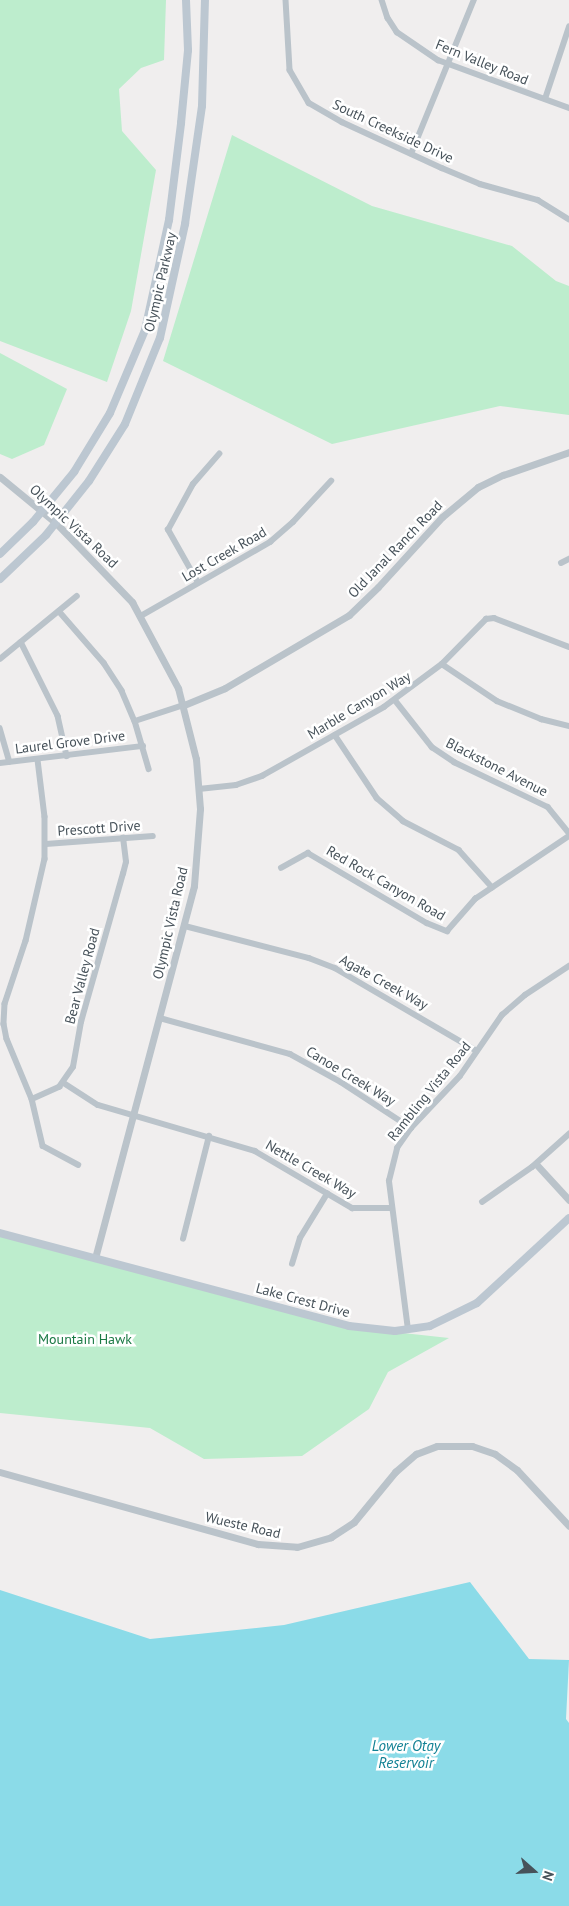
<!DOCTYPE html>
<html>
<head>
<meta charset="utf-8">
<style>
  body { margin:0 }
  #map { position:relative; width:569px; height:1906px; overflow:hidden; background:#f0eeee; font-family:"PT Sans",sans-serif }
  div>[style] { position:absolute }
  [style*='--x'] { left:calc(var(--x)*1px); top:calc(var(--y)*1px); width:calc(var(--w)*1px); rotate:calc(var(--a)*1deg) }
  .green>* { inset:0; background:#bdedcd }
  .water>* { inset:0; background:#8bdbe8 }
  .minor>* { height:5.5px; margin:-2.75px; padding:0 2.75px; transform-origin:2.75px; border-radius:2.75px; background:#bac3ca }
  .tertiary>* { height:7px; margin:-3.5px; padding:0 3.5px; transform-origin:3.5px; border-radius:3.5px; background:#bac3ca }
  .secondary>* { height:8px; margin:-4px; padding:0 4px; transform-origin:4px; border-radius:4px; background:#bcc7d1 }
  span { translate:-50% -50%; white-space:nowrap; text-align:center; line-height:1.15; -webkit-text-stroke:5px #fff; paint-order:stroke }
  .street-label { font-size:14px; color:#47525a }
  .park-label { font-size:14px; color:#1a7944 }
  .water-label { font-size:15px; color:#118194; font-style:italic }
  .north { position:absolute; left:509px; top:1846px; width:50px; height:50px; -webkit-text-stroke:4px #fff; paint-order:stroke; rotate:109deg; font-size:14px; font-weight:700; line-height:20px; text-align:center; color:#47525a }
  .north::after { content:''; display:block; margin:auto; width:18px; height:22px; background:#47525a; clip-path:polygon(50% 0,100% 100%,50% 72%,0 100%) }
</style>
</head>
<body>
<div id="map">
  <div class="green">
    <i style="clip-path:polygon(0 0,166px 0,164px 60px,141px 68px,119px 89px,122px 131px,156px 170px,131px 311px,107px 382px,0 341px)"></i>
    <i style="clip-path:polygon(232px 135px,372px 206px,512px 246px,556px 281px,569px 286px,569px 415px,500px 406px,332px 444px,163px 361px)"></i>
    <i style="clip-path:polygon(0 353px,67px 389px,44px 445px,12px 459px,0 454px)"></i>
    <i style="clip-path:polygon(0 1231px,366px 1329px,449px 1338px,388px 1372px,369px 1409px,302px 1456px,204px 1459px,150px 1428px,0 1413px)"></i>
  </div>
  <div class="water">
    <i style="clip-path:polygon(470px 1582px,529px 1659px,569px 1660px,566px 1719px,569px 1723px,569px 1906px,0 1906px,0 1590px,150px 1639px,284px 1625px)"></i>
  </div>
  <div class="minor">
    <i style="--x:286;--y:0;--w:70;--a:86.7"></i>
    <i style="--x:290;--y:70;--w:38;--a:60"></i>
    <i style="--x:309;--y:103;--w:38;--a:30"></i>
    <i style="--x:342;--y:122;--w:110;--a:24.7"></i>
    <i style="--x:442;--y:168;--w:41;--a:22.8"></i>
    <i style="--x:480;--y:184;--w:60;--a:15.4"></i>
    <i style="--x:538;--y:200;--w:36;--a:32"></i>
    <i style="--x:382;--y:0;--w:19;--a:72"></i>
    <i style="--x:388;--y:18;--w:17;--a:57"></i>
    <i style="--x:397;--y:32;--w:50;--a:34.3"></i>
    <i style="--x:438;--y:60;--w:140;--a:20.1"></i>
    <i style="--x:545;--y:99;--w:76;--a:-71.6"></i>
    <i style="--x:411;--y:154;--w:166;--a:-67.8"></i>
    <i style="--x:561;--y:563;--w:9;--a:-27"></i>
    <i style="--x:198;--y:583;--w:61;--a:-119.5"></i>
    <i style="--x:168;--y:530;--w:52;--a:-61.5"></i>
    <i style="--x:193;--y:484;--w:40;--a:-49"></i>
    <i style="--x:59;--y:611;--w:69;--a:49.1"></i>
    <i style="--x:104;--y:663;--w:33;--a:57"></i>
    <i style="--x:122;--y:691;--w:33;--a:67"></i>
    <i style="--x:135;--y:721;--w:50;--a:73.7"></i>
    <i style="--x:141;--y:616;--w:149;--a:-29.8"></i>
    <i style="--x:270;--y:542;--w:30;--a:-41"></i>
    <i style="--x:293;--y:522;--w:56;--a:-47.2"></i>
    <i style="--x:21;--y:642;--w:83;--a:63.4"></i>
    <i style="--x:58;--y:716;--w:41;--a:77.3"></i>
    <i style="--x:0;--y:659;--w:99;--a:-39.3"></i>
    <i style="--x:442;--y:664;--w:66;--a:33.9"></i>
    <i style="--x:497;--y:701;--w:48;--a:22.2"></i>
    <i style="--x:541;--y:719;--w:29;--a:14"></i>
    <i style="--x:395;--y:700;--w:60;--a:51.8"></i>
    <i style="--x:432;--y:747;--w:27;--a:34"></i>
    <i style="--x:454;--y:762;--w:104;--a:25.6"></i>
    <i style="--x:548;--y:807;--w:33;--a:51"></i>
    <i style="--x:135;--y:721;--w:52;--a:-18.1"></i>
    <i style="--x:0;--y:728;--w:35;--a:74"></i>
    <i style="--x:335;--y:735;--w:76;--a:56.3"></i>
    <i style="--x:377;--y:798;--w:35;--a:41"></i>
    <i style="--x:403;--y:821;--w:63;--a:27.4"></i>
    <i style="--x:459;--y:850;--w:50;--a:48.3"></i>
    <i style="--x:38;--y:760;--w:57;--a:83"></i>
    <i style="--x:45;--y:817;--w:42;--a:90"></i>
    <i style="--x:45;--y:859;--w:84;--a:103"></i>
    <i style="--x:26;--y:941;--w:66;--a:108.4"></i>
    <i style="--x:5;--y:1004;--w:20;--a:93"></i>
    <i style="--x:4;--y:1024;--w:15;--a:79"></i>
    <i style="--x:7;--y:1039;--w:65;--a:67.4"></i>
    <i style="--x:32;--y:1099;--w:48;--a:76.8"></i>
    <i style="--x:43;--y:1146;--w:40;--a:28"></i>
    <i style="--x:0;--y:763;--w:144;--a:-6.8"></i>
    <i style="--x:199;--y:789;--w:37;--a:-6"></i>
    <i style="--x:236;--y:785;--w:28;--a:-19"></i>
    <i style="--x:262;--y:776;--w:140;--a:-29.5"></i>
    <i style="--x:384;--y:707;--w:72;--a:-36.6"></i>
    <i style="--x:442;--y:664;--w:63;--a:-45.6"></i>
    <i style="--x:486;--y:619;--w:8;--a:-7"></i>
    <i style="--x:494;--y:618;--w:80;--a:21.1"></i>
    <i style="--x:46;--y:844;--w:107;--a:-4.3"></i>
    <i style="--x:281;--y:868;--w:31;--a:-29"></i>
    <i style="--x:308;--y:853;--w:138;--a:30.5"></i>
    <i style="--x:427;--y:923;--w:22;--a:22"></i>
    <i style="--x:447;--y:931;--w:43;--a:-48.8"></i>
    <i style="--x:475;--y:899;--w:113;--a:-33.8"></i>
    <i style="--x:185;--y:926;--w:128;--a:14.5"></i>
    <i style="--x:309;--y:958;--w:28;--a:21"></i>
    <i style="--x:335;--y:968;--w:164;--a:30.3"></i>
    <i style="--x:160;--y:1018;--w:135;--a:15.5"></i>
    <i style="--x:290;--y:1054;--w:58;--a:28.8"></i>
    <i style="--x:341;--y:1082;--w:84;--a:33.3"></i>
    <i style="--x:64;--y:1083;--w:40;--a:32.9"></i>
    <i style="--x:98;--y:1105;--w:164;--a:16.3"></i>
    <i style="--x:255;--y:1151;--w:113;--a:30.4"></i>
    <i style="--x:352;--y:1208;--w:39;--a:0"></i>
    <i style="--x:32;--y:1099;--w:30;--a:-24"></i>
    <i style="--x:59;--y:1087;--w:24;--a:-55"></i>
    <i style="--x:73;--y:1067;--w:46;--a:-79.9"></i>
    <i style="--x:81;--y:1022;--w:154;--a:-74.2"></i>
    <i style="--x:123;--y:874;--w:12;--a:-76"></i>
    <i style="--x:126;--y:862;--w:24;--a:-97"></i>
    <i style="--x:482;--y:1202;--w:61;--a:-35"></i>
    <i style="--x:532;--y:1167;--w:50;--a:-41.7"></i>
    <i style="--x:183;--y:1239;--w:106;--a:-75.8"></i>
    <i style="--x:292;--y:1264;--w:27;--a:-73"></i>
    <i style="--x:300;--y:1238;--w:52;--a:-58.5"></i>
    <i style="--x:408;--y:1330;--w:150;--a:-97.3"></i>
    <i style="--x:389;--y:1181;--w:34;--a:-76"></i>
    <i style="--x:397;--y:1148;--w:24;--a:-55"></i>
    <i style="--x:411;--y:1128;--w:71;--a:-46.7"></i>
    <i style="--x:460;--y:1076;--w:74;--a:-55.5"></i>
    <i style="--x:502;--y:1015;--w:30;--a:-41"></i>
    <i style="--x:525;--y:995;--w:53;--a:-33.4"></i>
  </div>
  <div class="tertiary">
    <i style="--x:0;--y:477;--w:72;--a:39.4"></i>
    <i style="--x:56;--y:523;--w:110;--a:46.1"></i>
    <i style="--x:132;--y:602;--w:98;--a:61.9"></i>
    <i style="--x:178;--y:688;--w:73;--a:75.8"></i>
    <i style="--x:196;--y:759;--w:50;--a:85.4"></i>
    <i style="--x:200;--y:809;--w:77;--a:94.5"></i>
    <i style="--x:194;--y:886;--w:384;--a:104.9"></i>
    <i style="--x:184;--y:705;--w:44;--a:-22.5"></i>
    <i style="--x:225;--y:688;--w:144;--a:-30.5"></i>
    <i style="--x:349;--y:615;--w:40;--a:-44"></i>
    <i style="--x:378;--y:587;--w:95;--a:-47.6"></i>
    <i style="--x:442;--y:517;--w:47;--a:-39.8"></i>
    <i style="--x:478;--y:487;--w:28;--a:-26"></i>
    <i style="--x:503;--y:475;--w:70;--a:-19.2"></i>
    <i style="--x:536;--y:1164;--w:49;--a:47.5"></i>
    <i style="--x:0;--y:1472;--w:268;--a:15.6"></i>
    <i style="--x:258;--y:1544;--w:39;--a:4"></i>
    <i style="--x:297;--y:1547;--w:35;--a:-16"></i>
    <i style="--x:331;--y:1537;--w:27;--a:-33"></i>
    <i style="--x:354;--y:1522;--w:65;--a:-50.6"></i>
    <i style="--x:395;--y:1472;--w:28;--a:-41"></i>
    <i style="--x:416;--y:1454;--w:22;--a:-21"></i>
    <i style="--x:437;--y:1446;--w:35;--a:0"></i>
    <i style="--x:472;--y:1446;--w:24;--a:19"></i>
    <i style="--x:495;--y:1454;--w:27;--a:36"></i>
    <i style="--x:517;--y:1470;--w:76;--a:47.1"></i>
  </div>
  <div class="secondary">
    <i style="--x:0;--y:554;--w:46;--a:-44.1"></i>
    <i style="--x:33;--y:522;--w:65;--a:-50.6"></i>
    <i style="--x:74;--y:472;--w:69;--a:-58.6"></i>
    <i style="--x:110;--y:413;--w:90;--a:-67.1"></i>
    <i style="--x:145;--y:330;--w:113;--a:-77.7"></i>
    <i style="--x:169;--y:220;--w:98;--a:-82.9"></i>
    <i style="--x:181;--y:123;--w:73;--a:-84.5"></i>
    <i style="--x:188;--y:50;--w:50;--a:-92.3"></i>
    <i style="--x:0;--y:579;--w:64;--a:-43.7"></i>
    <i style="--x:46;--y:535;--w:69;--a:-51.5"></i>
    <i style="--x:89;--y:481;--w:67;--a:-57.7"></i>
    <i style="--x:125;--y:424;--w:93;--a:-67.9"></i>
    <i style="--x:160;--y:338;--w:117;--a:-77.6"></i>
    <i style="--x:185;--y:224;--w:119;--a:-81.8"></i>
    <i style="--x:202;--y:106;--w:106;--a:-88.4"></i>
    <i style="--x:0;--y:1233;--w:361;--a:14.9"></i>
    <i style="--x:349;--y:1326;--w:46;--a:6.2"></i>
    <i style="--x:395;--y:1331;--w:35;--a:-8"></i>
    <i style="--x:430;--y:1326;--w:52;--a:-26.1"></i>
    <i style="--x:477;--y:1303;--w:125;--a:-42.7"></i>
  </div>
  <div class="street-label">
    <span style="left:482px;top:62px;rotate:22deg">Fern Valley Road</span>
    <span style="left:393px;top:131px;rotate:25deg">South Creekside Drive</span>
    <span style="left:160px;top:282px;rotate:-77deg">Olympic Parkway</span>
    <span style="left:74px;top:526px;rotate:43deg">Olympic Vista Road</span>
    <span style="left:395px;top:549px;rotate:-46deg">Old Janal Ranch Road</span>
    <span style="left:224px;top:554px;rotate:-30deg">Lost Creek Road</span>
    <span style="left:359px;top:705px;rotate:-31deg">Marble Canyon Way</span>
    <span style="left:70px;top:742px;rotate:-7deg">Laurel Grove Drive</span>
    <span style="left:497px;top:767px;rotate:27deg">Blackstone Avenue</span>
    <span style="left:99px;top:828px;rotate:-4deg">Prescott Drive</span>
    <span style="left:386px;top:883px;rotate:30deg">Red Rock Canyon Road</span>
    <span style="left:170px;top:923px;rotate:-77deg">Olympic Vista Road</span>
    <span style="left:82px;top:976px;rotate:-75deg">Bear Valley Road</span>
    <span style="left:384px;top:982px;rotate:29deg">Agate Creek Way</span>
    <span style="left:351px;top:1076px;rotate:31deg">Canoe Creek Way</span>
    <span style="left:429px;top:1091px;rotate:-51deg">Rambling Vista Road</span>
    <span style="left:311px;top:1169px;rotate:30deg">Nettle Creek Way</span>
    <span style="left:303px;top:1300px;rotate:15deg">Lake Crest Drive</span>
    <span style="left:243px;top:1525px;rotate:13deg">Wueste Road</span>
  </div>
  <div class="park-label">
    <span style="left:85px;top:1339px">Mountain Hawk</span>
  </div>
  <div class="water-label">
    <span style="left:406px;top:1754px">Lower Otay<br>Reservoir</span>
  </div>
  <div class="north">N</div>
</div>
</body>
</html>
